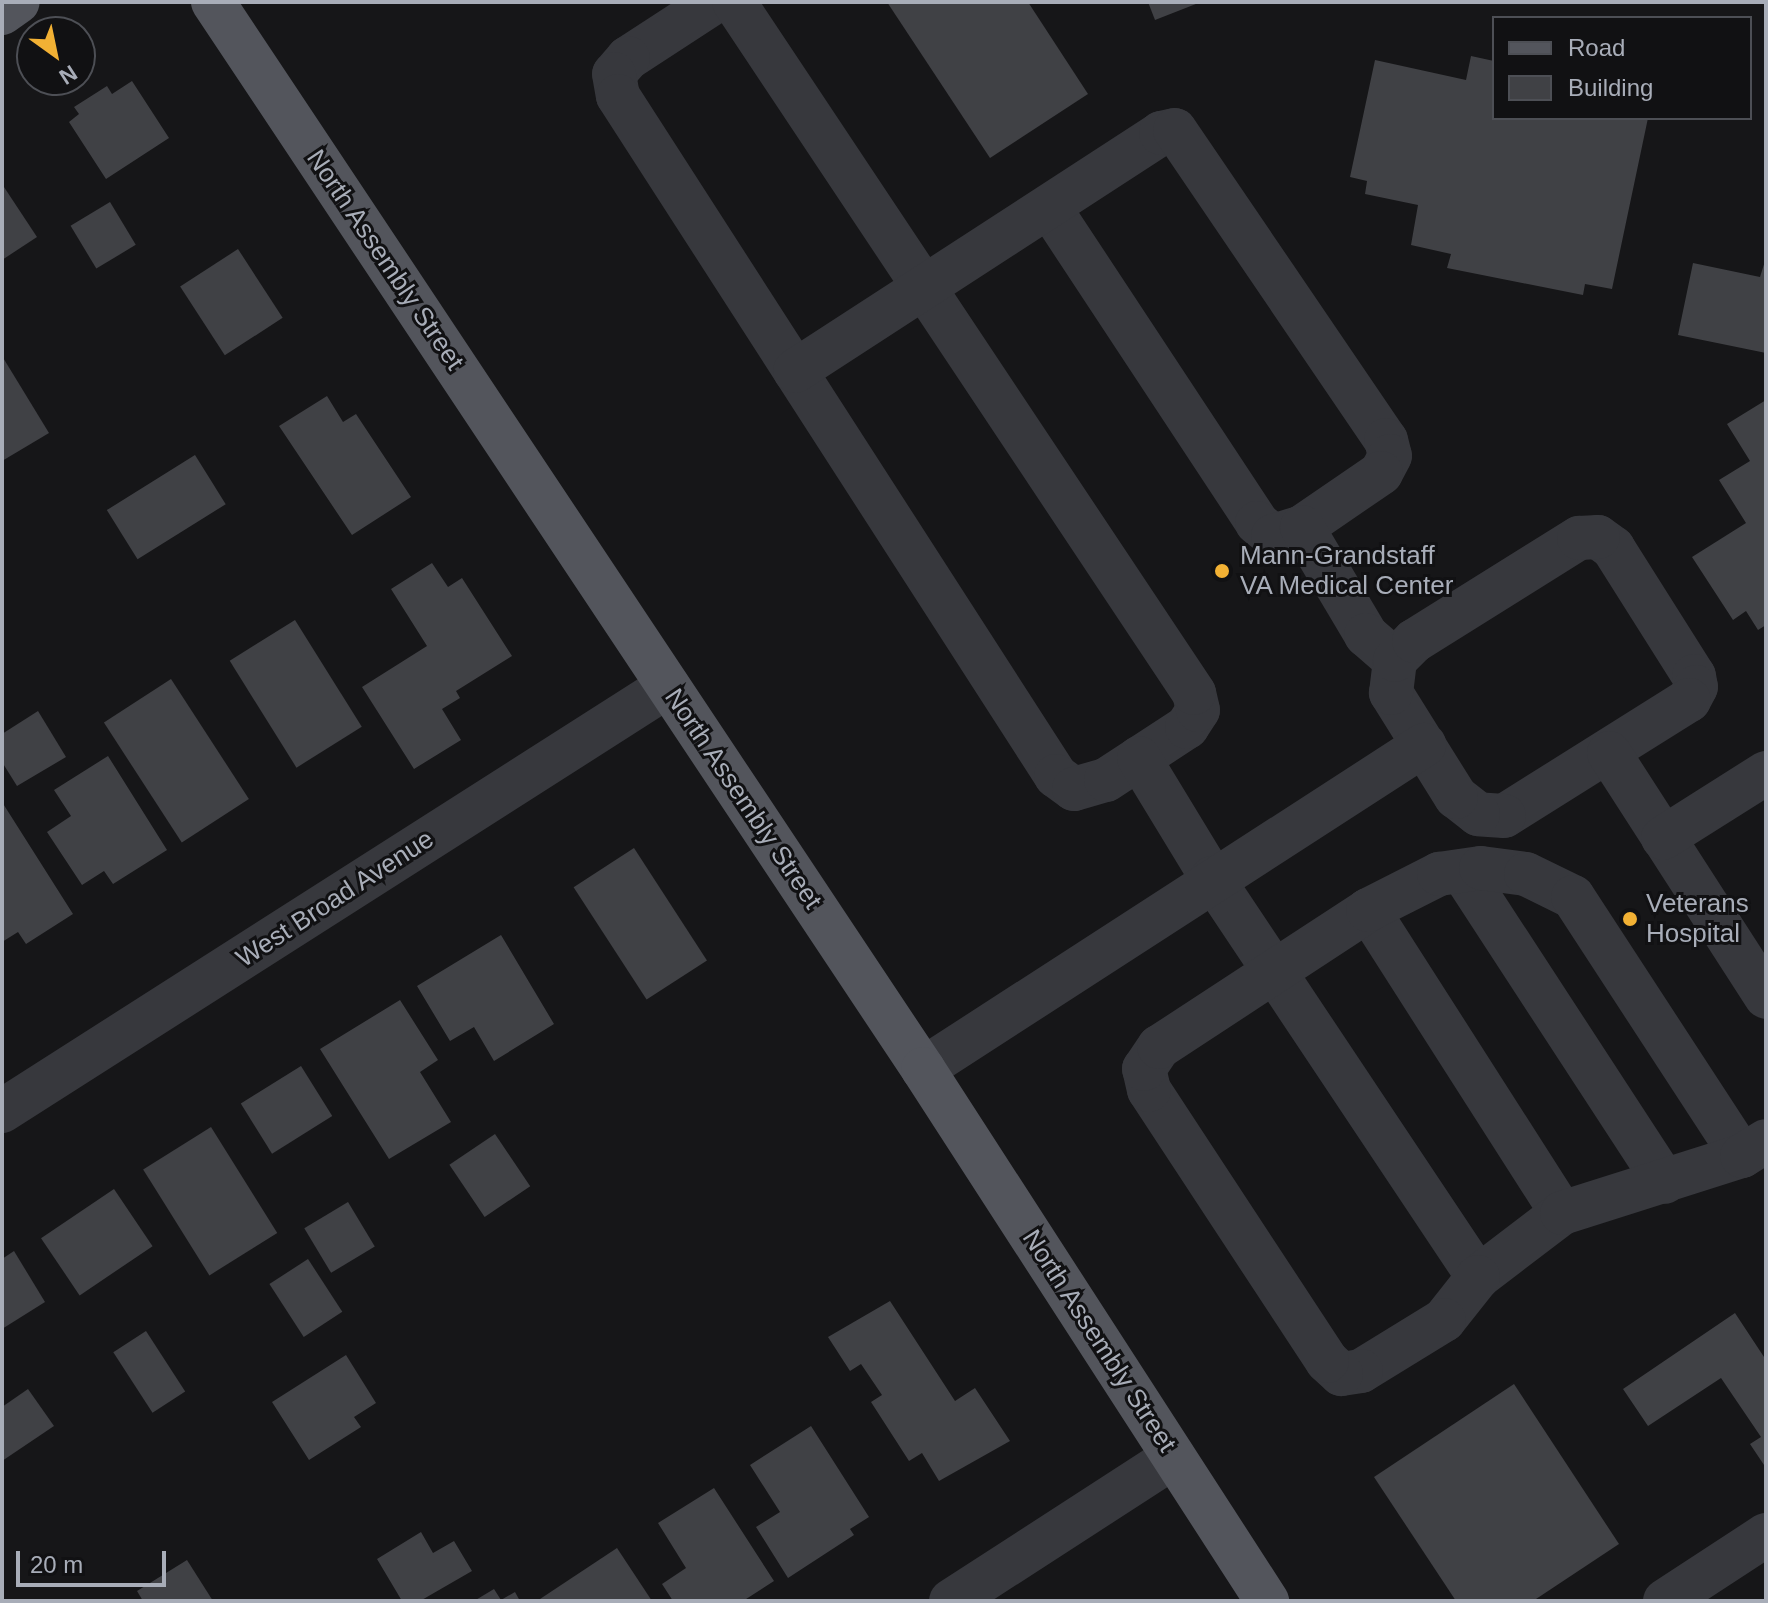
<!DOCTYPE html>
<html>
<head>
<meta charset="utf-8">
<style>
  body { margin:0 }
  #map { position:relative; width:1768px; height:1603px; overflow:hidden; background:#161618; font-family:Arial,sans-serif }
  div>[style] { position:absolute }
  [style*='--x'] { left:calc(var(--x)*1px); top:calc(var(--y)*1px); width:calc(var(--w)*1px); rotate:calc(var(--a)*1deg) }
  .building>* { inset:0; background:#404145; transform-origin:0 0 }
  .minor>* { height:44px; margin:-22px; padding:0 22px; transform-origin:22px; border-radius:22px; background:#37383d }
  .major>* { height:44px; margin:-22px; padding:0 22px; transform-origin:22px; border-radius:22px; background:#53555c }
  .dots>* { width:22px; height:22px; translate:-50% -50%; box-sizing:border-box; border:4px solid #111113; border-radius:50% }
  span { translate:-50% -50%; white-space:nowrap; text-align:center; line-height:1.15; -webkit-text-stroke:6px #111113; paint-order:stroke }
  .street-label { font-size:26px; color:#a8adb8 }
  .poi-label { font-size:26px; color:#a8adb8 }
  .left { translate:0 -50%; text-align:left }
  .frame { position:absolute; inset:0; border:4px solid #a8adb8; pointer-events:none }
  .legend { position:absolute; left:1492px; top:16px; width:260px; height:104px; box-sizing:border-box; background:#111113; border:2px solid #4d4f55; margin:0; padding:10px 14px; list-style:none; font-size:24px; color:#a8adb8 }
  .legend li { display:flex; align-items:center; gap:16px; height:40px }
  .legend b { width:40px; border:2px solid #4d4f55 }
  .north { position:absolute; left:16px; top:16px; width:80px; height:80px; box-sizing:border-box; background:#111113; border:2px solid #4d4f55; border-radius:50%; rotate:147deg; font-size:22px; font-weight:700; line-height:32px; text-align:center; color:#a8adb8 }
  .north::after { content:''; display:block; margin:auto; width:28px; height:36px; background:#f2b134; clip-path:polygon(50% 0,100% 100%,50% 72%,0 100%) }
  .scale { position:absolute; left:16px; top:1551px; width:150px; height:36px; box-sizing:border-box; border:4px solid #a8adb8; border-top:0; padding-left:10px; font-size:24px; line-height:28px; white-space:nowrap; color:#a8adb8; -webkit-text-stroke:6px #111113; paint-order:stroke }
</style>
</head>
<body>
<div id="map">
  <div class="building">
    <i style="clip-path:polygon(887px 2px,1028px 2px,1088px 94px,990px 158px)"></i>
    <i style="clip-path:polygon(1148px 2px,1201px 2px,1155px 20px)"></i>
    <i style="clip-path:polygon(1471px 56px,1494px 61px,1494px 118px,1648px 118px,1612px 289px,1585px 284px,1583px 295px,1447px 268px,1451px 254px,1411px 245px,1418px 205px,1365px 194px,1367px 181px,1350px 177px,1375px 60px,1466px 80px)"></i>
    <i style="clip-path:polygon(132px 81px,169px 138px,106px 179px,69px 122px,79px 114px,74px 107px,107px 86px,112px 94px)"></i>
    <i style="clip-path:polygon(2px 184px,37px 237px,2px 260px)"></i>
    <i style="left:110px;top:202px;width:50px;height:46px;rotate:59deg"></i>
    <i style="left:238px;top:249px;width:82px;height:69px;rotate:57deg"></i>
    <i style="clip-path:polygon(1766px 258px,1766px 353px,1678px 335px,1693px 263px,1760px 277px)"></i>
    <i style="clip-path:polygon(2px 356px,49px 433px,2px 461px)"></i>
    <i style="clip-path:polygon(327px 396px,343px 422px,356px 414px,411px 497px,352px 535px,279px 426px)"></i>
    <i style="clip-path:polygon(1766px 400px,1766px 625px,1758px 630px,1746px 611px,1733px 620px,1692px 557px,1746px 523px,1719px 480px,1750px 461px,1727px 424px)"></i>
    <i style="left:195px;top:455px;width:58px;height:104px;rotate:58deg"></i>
    <i style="clip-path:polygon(432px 563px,448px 587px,462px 578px,512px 656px,456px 691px,460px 698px,442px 709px,461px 740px,414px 769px,362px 687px,427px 646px,391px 589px)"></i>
    <i style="left:295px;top:620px;width:126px;height:77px;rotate:58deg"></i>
    <i style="left:171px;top:679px;width:143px;height:80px;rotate:57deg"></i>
    <i style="clip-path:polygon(38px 711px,66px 757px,17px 786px,2px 762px,2px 734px)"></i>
    <i style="clip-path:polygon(108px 756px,167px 850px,113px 884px,104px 871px,82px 885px,47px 832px,71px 816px,54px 790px)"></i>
    <i style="clip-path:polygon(2px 802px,73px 914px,26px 944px,18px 932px,2px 942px)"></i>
    <i style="left:634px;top:848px;width:134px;height:72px;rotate:57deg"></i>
    <i style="clip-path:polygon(501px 935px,554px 1024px,494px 1061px,474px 1027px,450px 1041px,417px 986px)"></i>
    <i style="clip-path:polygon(400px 1000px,438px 1060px,420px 1072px,451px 1122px,389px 1159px,320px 1049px)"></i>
    <i style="left:301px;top:1066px;width:59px;height:71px;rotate:58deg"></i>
    <i style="left:211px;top:1127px;width:125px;height:80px;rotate:58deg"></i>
    <i style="left:495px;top:1134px;width:63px;height:55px;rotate:56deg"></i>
    <i style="left:114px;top:1189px;width:69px;height:88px;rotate:56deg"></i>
    <i style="left:348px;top:1202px;width:52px;height:51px;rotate:59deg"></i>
    <i style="clip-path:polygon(14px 1251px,45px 1302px,2px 1329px,2px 1259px)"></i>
    <i style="left:308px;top:1259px;width:63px;height:46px;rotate:57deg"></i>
    <i style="clip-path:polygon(890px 1301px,955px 1401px,975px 1388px,1010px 1441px,939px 1481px,922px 1453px,909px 1461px,871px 1402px,882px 1395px,861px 1364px,850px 1371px,828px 1337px)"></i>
    <i style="clip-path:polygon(1735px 1313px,1766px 1360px,1766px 1468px,1750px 1444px,1761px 1437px,1721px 1378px,1648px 1426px,1623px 1389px)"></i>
    <i style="left:146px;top:1331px;width:72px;height:39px;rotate:57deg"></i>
    <i style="clip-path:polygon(346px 1355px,376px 1403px,354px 1417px,361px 1427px,309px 1460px,272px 1402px)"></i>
    <i style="clip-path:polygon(1514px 1384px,1619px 1544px,1533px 1601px,1456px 1601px,1374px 1477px)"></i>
    <i style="clip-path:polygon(28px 1389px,54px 1426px,2px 1461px,2px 1407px)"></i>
    <i style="clip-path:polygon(811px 1426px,869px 1517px,850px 1529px,854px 1535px,788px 1578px,756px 1527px,780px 1512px,750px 1465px)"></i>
    <i style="clip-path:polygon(714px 1488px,774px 1581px,743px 1601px,673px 1601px,662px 1584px,686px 1568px,658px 1523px)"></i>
    <i style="clip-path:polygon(421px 1532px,433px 1553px,454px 1541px,472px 1571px,420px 1601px,402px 1601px,377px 1559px)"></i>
    <i style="clip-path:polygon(617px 1548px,652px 1601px,542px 1601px,540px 1599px)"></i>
    <i style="clip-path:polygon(187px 1560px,213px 1601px,143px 1601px,137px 1591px)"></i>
    <i style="clip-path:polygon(494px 1589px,501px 1600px,515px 1592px,520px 1601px,474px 1601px)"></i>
  </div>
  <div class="minor">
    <i style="--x:714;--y:2;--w:103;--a:146.9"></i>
    <i style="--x:628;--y:58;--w:21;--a:131"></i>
    <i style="--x:614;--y:74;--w:22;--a:80"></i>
    <i style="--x:618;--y:96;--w:809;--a:57.21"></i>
    <i style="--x:1056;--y:776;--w:22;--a:36"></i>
    <i style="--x:1074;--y:789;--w:33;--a:-16"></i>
    <i style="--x:1106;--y:780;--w:97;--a:-33.2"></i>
    <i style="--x:1187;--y:727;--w:20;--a:-57"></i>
    <i style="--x:1198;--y:710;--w:17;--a:-103"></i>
    <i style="--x:1194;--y:693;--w:830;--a:-123.65"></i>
    <i style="--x:1049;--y:207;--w:378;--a:56.6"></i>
    <i style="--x:1257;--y:523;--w:21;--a:39"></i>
    <i style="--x:1273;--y:536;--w:30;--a:-17"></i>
    <i style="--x:795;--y:371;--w:437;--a:-33"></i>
    <i style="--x:1161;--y:133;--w:14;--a:-12"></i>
    <i style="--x:1175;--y:130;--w:375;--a:55.8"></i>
    <i style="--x:1386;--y:440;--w:16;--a:76"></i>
    <i style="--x:1390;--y:456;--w:19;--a:118"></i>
    <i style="--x:1381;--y:473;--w:96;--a:145.6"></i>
    <i style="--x:1302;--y:527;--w:126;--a:59.3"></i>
    <i style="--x:1366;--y:635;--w:38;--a:41"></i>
    <i style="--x:1598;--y:537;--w:19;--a:36"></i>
    <i style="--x:1613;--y:548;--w:151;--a:57.7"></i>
    <i style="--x:1694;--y:676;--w:11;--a:80"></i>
    <i style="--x:1696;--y:687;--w:15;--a:118"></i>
    <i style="--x:1689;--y:700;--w:218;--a:147.9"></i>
    <i style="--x:1504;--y:816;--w:26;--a:-176"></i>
    <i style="--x:1478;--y:814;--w:28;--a:-142"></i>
    <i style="--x:1456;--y:797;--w:123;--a:-122"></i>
    <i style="--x:1391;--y:693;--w:33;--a:-83"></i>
    <i style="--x:1395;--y:660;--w:27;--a:-45"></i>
    <i style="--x:1414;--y:641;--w:195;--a:-32"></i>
    <i style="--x:1579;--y:538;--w:19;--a:-3"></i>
    <i style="--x:1609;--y:753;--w:290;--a:57.2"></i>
    <i style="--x:1139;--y:758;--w:140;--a:58.7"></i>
    <i style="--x:1212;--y:878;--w:480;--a:56.3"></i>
    <i style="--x:1663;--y:838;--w:122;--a:-32.3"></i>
    <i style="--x:1462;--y:871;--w:371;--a:56.9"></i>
    <i style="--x:1368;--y:910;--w:360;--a:57.4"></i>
    <i style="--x:1562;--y:1213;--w:106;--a:142.7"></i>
    <i style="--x:1478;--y:1277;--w:55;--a:128.3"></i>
    <i style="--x:1444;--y:1320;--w:97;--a:148.4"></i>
    <i style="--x:1361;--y:1371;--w:20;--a:171"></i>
    <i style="--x:1341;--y:1374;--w:19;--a:-137"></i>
    <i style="--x:1327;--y:1361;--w:324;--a:-123.3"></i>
    <i style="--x:1149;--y:1090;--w:22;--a:-103"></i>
    <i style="--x:1144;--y:1069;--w:27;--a:-56"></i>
    <i style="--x:1159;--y:1047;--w:250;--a:-33.2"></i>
    <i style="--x:1368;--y:910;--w:80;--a:-26.9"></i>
    <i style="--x:1439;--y:874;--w:42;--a:-8.1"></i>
    <i style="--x:1481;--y:868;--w:45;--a:7.6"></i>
    <i style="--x:1526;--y:874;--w:52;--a:26.1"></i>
    <i style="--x:1573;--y:897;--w:309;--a:56.9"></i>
    <i style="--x:923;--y:1069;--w:597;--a:-32.89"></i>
    <i style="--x:2;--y:1111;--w:790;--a:-32.54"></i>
    <i style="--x:1562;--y:1213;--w:189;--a:-17.6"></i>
    <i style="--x:1742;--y:1156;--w:28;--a:-32"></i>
    <i style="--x:951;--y:1601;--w:265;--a:-32.9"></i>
    <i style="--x:1665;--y:1601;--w:121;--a:-33.2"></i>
  </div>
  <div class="major">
    <i style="--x:213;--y:2;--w:1282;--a:56.36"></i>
    <i style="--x:923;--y:1069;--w:634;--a:57.11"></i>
    <i style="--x:2;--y:13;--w:19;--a:-35"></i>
  </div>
  <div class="dots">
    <i style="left:1222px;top:571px;background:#f2b134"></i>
    <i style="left:1630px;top:919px;background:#f2b134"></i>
  </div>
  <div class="street-label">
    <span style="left:385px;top:260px;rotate:56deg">North Assembly Street</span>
    <span style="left:743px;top:799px;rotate:56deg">North Assembly Street</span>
    <span style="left:335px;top:899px;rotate:-33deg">West Broad Avenue</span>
    <span style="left:1099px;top:1341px;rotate:57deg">North Assembly Street</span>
  </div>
  <div class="poi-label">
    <span class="left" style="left:1240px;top:571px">Mann-Grandstaff<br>VA Medical Center</span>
    <span class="left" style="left:1646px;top:919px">Veterans<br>Hospital</span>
  </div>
  <div class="frame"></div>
  <ul class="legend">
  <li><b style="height:10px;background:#53555c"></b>Road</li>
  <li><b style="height:22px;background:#404145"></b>Building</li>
  </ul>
  <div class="north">N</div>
  <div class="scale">20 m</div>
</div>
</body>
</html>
